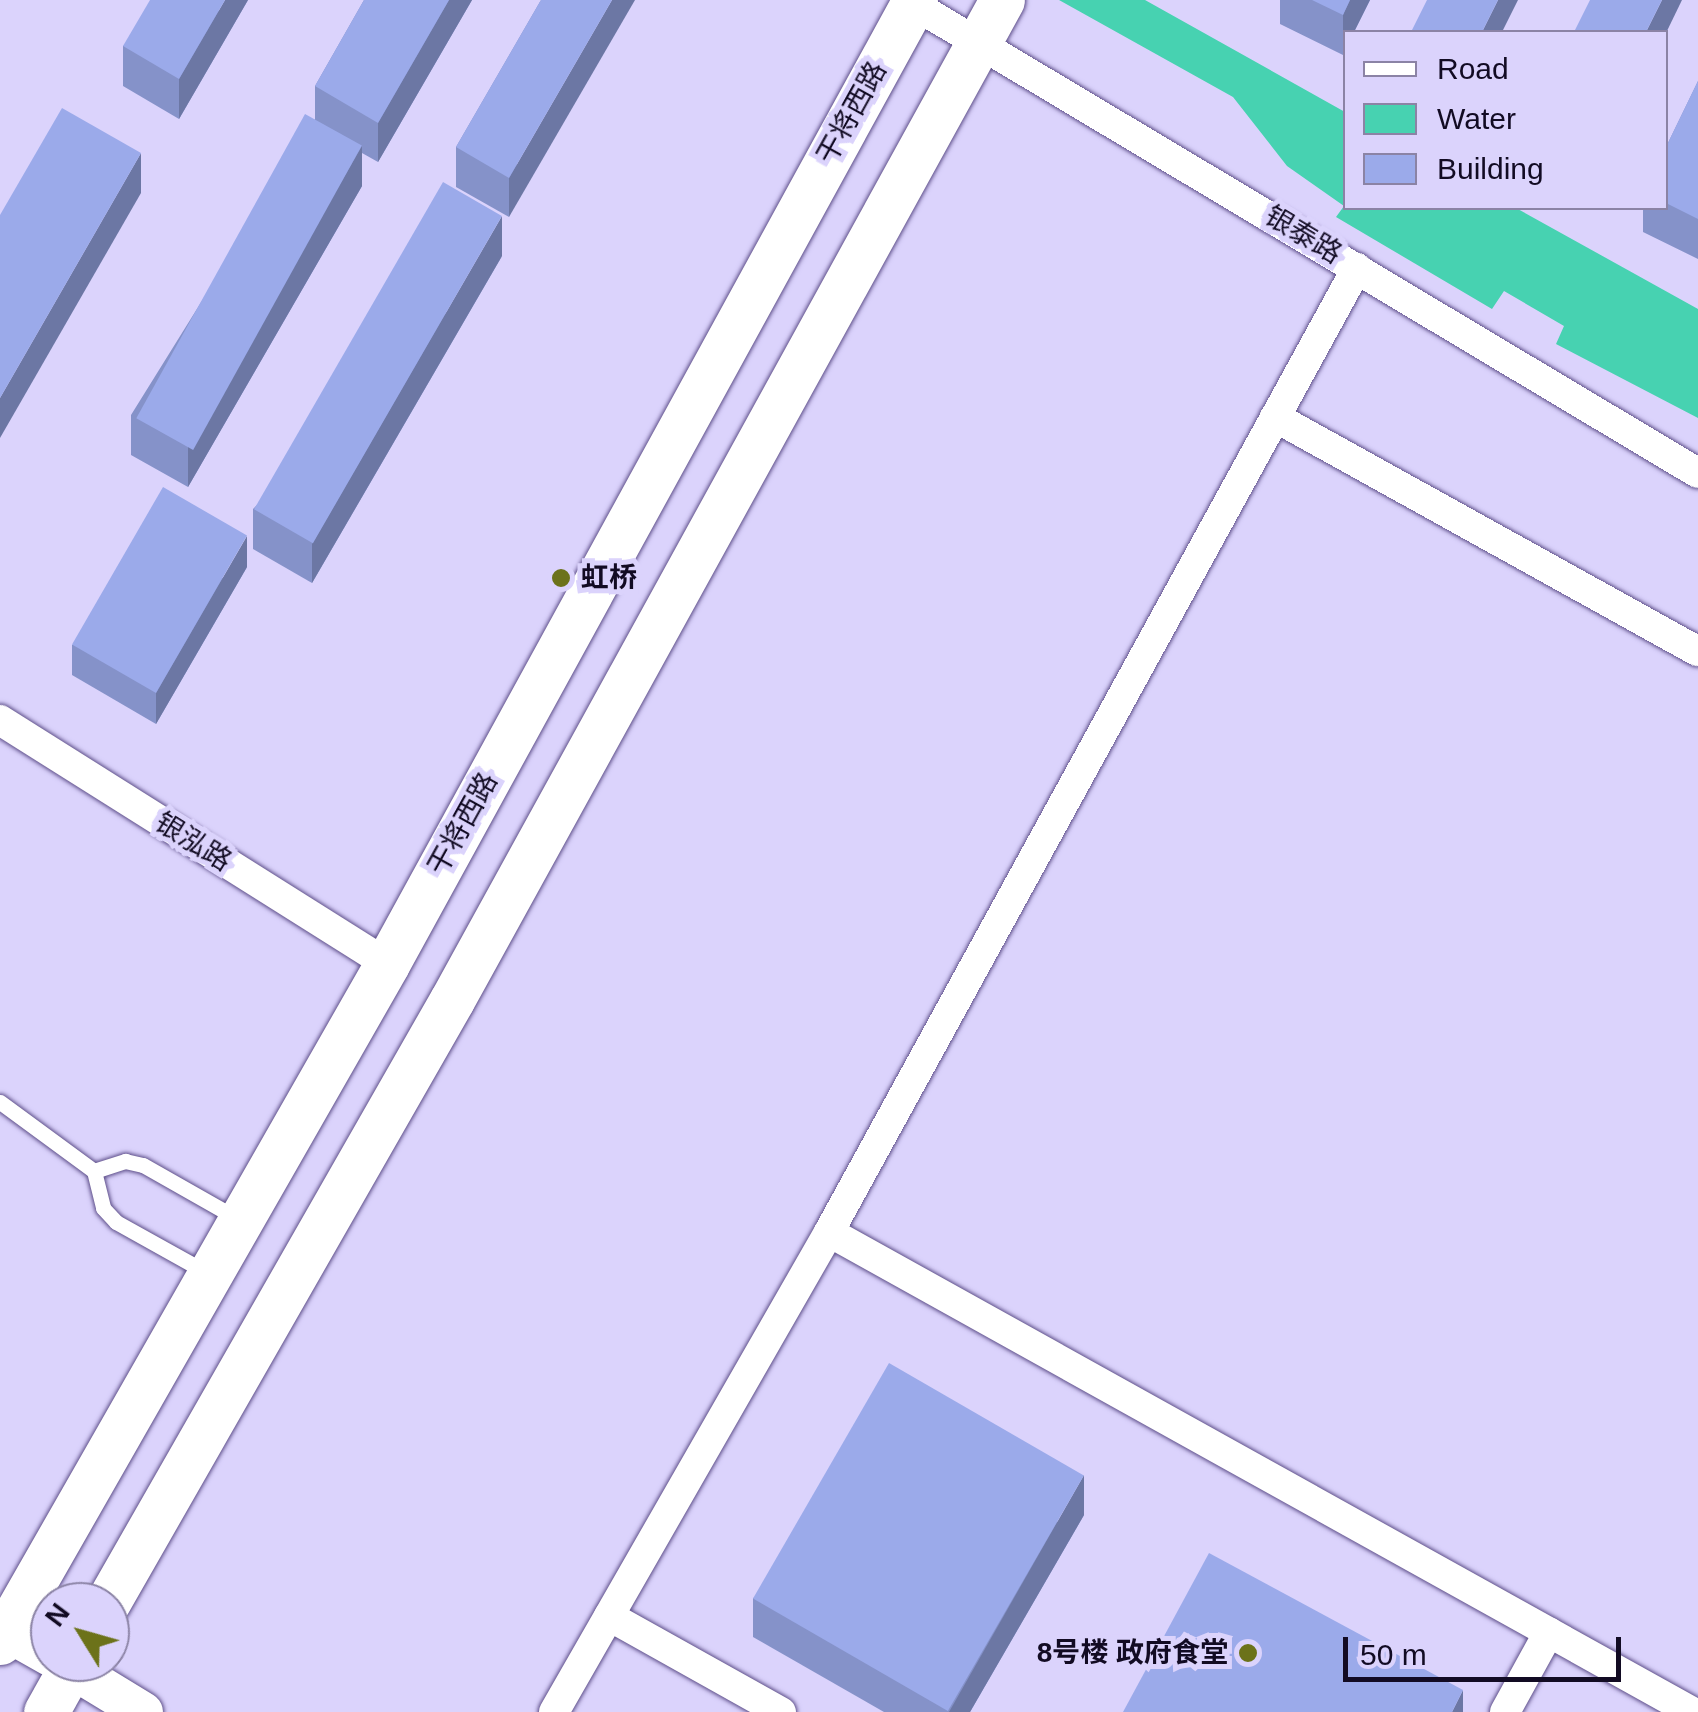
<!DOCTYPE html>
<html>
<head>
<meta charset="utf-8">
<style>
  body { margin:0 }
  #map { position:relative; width:1698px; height:1712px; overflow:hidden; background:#dbd3fc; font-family:Helvetica,"Noto Sans SC",sans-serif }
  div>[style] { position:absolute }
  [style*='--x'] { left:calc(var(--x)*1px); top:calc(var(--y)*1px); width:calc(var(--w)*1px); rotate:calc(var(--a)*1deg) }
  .water>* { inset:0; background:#47d2b1 }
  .roads { filter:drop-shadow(0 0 2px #5e4f8a) drop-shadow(0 0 2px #5e4f8a) }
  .lane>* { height:15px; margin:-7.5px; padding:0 7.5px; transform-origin:7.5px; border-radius:7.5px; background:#fff }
  .street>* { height:30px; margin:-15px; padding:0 15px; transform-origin:15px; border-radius:15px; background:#fff }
  .secondary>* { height:40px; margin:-20px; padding:0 20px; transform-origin:20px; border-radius:20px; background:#fff }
  .primary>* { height:45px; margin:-22.5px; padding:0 22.5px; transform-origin:22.5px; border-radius:22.5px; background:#fff }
  .wall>* { inset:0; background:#8592c9 }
  .shaded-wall>* { inset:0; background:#6c77a4 }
  .building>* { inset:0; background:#9baaea; transform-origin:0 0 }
  .dots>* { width:28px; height:28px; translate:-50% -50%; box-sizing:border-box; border:5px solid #dbd3fc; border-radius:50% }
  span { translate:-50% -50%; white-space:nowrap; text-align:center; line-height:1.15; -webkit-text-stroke:10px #dbd3fc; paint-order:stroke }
  .street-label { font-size:28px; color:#120b23 }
  .poi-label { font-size:28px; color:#120b23; font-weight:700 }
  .left { translate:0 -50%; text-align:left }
  .right { translate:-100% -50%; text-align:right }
  .legend { position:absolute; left:1343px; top:30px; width:325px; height:180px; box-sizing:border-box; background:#dbd3fc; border:2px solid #8b83a5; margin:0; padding:12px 18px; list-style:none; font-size:30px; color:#120b23 }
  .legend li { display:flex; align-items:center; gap:20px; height:50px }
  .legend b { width:50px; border:2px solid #8b83a5 }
  .north { position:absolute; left:30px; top:1582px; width:100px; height:100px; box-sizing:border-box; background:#dbd3fc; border:2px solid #8b83a5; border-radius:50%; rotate:307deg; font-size:28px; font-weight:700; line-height:40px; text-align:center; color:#120b23 }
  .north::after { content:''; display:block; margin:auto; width:35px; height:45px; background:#6c721a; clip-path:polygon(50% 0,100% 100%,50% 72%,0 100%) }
  .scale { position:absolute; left:1343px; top:1637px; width:278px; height:45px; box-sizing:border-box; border:5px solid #120b23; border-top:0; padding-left:12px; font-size:30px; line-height:35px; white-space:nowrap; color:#120b23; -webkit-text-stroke:8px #dbd3fc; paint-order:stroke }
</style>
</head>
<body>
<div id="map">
  <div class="water">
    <i style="clip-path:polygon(1059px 0,1145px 0,1345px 112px,1346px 208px,1516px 208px,1698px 309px,1698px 418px,1556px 344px,1564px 326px,1504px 291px,1492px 309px,1336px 217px,1344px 206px,1287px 166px,1233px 97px)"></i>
  </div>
  <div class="roads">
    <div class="lane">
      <i style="--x:0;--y:1102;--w:117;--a:36.3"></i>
      <i style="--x:94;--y:1171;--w:33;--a:-18"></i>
      <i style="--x:125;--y:1161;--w:18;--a:13"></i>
      <i style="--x:143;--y:1165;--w:109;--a:29.6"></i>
      <i style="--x:94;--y:1171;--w:38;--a:76"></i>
      <i style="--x:103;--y:1208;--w:19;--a:47"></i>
      <i style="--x:116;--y:1222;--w:103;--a:29.1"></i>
    </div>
    <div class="street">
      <i style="--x:913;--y:4;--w:914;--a:30.86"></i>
      <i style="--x:1357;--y:268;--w:1099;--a:118.71"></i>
      <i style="--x:829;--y:1232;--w:988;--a:29.08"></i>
      <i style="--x:1275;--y:417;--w:483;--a:29"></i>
      <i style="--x:0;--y:720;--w:457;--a:32.2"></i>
      <i style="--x:609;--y:1616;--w:197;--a:29.2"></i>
      <i style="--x:554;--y:1712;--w:553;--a:-60.19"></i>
      <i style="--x:1505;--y:1712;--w:91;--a:-61.2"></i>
    </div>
    <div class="secondary">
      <i style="--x:6;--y:1631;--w:51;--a:29.6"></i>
      <i style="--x:61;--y:1662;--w:96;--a:31.4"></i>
    </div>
    <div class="primary">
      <i style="--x:108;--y:1602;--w:693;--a:-60.26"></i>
      <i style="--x:452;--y:1000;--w:1141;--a:-61.19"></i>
      <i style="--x:0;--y:1642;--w:781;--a:-60.28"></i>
      <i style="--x:387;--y:964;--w:1099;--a:-61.29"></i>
      <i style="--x:46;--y:1712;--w:57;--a:-60.8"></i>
    </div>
  </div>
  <div class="wall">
    <i style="clip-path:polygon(248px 0,179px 119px,123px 86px,123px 46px)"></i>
    <i style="clip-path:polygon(364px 0,472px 0,378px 162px,362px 153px,362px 186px,188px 487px,131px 455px,131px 415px,315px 119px,315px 86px)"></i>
    <i style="clip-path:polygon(541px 0,509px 217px,456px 187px,456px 147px)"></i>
    <i style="clip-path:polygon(1280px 0,1370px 0,1354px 32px,1346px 32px,1343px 55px,1280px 24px)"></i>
    <i style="clip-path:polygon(1698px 81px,1698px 259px,1643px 232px,1643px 208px,1666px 208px,1666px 147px)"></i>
    <i style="clip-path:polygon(502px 256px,312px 583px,253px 549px,253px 509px)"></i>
    <i style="clip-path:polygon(247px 567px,156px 724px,72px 675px,72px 645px)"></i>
    <i style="clip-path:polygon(1084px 1515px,970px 1712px,884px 1712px,753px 1637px,753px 1598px)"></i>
  </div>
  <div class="shaded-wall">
    <i style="clip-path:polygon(225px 0,248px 0,179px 119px,179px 79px)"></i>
    <i style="clip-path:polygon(449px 0,472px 0,378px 162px,378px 123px)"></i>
    <i style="clip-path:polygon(612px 0,635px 0,509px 217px,509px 178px)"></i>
    <i style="clip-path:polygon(1350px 0,1370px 0,1354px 32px,1346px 32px,1346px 49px,1343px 55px,1343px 15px)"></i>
    <i style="clip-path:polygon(1498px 0,1518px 0,1502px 32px,1482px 32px)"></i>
    <i style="clip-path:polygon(1662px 0,1682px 0,1666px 33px,1646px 32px)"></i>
    <i style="clip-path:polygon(362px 146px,362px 186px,188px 487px,188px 447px)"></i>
    <i style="clip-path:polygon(141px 153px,141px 193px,0 438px,0 398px)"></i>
    <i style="clip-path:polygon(502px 216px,502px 256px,312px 583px,312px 544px)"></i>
    <i style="clip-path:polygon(247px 536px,247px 567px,156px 724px,156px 693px)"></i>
    <i style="clip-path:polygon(1084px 1475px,1084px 1515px,970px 1712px,949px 1712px)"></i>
    <i style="clip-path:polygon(1463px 1690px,1463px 1712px,1452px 1712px)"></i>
  </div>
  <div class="building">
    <i style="clip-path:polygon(150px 0,225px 0,179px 79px,123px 46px)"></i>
    <i style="clip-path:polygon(364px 0,449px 0,378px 123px,315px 86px)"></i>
    <i style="clip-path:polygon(541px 0,612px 0,509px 178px,456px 147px)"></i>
    <i style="clip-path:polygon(1312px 0,1350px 0,1343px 15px)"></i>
    <i style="clip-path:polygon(1427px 0,1498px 0,1482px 32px,1411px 32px)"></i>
    <i style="clip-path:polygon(1590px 0,1662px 0,1646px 32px,1574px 32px)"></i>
    <i style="clip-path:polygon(1698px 81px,1698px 219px,1666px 203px,1666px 147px)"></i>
    <i style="clip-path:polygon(62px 108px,141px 153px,0 398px,0 215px)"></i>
    <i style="left:305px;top:114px;width:65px;height:348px;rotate:29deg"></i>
    <i style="left:443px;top:182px;width:68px;height:378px;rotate:30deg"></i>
    <i style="left:163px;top:487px;width:97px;height:182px;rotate:30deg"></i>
    <i style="left:889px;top:1363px;width:225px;height:272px;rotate:30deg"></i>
    <i style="clip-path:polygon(1209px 1553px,1463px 1690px,1452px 1712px,1123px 1712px)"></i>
  </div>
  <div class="dots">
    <i style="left:561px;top:578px;background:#6c721a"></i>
    <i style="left:1248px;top:1653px;background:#6c721a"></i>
  </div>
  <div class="street-label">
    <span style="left:852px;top:113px;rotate:-61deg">干将西路</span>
    <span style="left:1303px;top:235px;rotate:31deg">银泰路</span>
    <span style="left:463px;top:824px;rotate:-61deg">干将西路</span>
    <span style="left:193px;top:842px;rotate:32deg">银泓路</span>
  </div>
  <div class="poi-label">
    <span class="left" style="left:581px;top:578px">虹桥</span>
    <span class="right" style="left:1228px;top:1653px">8号楼 政府食堂</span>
  </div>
  <ul class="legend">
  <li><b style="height:12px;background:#fff"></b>Road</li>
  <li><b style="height:28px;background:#47d2b1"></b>Water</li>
  <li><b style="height:28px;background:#9baaea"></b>Building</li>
  </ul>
  <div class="north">N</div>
  <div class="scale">50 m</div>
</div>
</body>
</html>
